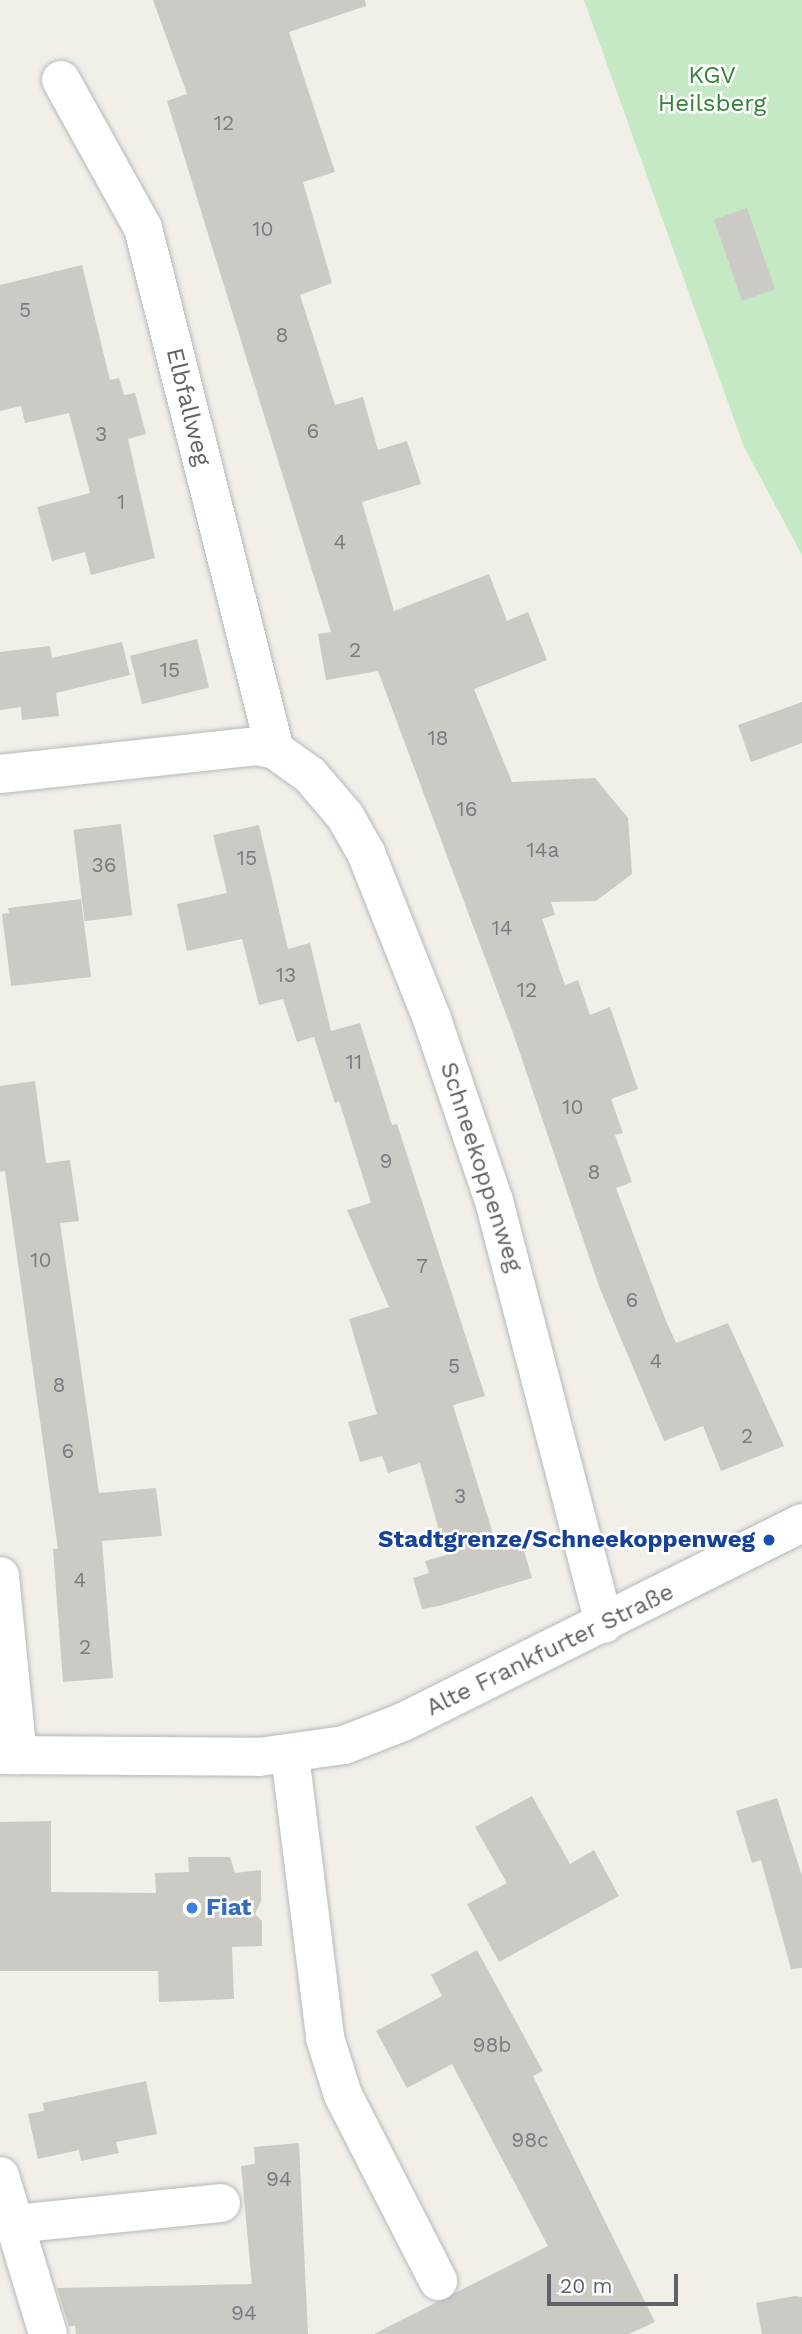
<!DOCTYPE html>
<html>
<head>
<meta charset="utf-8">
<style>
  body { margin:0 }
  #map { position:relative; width:802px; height:2334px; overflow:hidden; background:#f1efe8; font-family:"Work Sans",sans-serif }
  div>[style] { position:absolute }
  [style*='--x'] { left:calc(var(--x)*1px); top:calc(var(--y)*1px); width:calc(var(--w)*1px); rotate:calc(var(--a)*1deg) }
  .green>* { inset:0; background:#c5e8c5 }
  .building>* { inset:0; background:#cccac5; transform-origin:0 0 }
  .roads { filter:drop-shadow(0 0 2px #b5b8bc) drop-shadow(0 0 2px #b5b8bc) }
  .minor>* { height:38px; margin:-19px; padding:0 19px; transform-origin:19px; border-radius:19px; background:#fff }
  .dots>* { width:19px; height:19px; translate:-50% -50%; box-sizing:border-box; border:4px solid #fff; border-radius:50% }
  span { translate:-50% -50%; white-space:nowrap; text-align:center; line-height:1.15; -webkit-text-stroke:5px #fff; paint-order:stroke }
  .number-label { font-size:21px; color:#7a7d7f }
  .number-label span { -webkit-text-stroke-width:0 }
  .park-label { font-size:24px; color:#348238 }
  .street-label { font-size:24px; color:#5f6368 }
  .transit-label { font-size:24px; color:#164399; font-weight:700 }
  .right { translate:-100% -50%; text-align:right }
  .shop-label { font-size:24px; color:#366cbe; font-weight:700 }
  .left { translate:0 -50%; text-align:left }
  .scale { position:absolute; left:547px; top:2274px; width:131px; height:32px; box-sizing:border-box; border:4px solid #5f6368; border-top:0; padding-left:9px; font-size:21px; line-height:24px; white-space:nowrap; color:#5f6368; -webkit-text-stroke:5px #fff; paint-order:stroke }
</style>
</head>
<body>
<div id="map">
  <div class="green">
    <i style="clip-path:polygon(584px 0,802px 0,802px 555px,744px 447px)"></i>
  </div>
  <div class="building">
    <i style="clip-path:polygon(153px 0,365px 0,366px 6px,289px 32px,335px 172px,303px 182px,332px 283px,300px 295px,335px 405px,363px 397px,378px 450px,407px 441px,421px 484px,362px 502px,394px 611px,489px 574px,507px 621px,528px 612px,547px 660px,474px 689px,512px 782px,595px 778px,628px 818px,632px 874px,596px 901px,551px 902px,555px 915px,542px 919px,565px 985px,578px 980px,590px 1015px,610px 1007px,638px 1089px,611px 1099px,623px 1133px,615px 1135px,632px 1182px,616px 1188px,666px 1321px,676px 1343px,728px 1323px,784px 1446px,721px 1471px,703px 1426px,664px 1441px,600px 1289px,513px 1033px,378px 671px,326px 680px,318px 634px,331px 632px,167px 101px,187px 94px)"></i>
    <i style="left:747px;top:208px;width:86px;height:35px;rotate:71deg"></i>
    <i style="clip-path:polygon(82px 265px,110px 380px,119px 378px,124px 395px,135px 393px,146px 434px,128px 439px,155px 558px,91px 575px,85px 552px,52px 561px,37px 507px,90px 493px,69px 413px,25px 423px,21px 406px,0 411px,0 285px)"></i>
    <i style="left:197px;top:639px;width:50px;height:69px;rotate:76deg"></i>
    <i style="clip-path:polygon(122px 642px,130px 675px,56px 693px,59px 716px,22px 720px,21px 707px,0 710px,0 652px,50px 646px,52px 658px)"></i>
    <i style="clip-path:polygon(802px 702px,802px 743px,751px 762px,738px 725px)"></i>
    <i style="left:121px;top:824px;width:92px;height:48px;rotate:83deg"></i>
    <i style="clip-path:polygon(259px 825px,288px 949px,310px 943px,331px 1031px,360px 1023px,392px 1125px,397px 1124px,485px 1396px,453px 1405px,495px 1540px,519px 1533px,532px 1578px,439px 1606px,422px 1609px,413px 1578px,429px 1573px,425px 1561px,446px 1555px,420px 1463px,388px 1473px,382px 1456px,360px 1462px,348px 1422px,377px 1414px,349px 1319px,389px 1307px,347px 1210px,371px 1203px,339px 1101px,335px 1103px,314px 1037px,297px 1042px,283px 999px,259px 1005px,242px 939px,187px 951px,177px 904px,227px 893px,213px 835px)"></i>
    <i style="clip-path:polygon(81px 899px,91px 977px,11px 986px,2px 914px,9px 913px,8px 908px)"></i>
    <i style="clip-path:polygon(35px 1081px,46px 1163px,70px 1160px,79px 1221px,60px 1223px,99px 1493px,156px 1488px,162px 1536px,102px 1541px,113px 1678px,63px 1682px,53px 1549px,58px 1549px,5px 1171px,0 1172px,0 1086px)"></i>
    <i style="clip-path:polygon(532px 1796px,570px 1864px,594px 1850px,619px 1896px,499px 1962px,467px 1904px,507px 1883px,475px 1827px)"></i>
    <i style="clip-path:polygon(777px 1798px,802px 1876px,802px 1968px,791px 1969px,761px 1860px,752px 1863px,736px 1811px)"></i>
    <i style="clip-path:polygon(51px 1821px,51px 1892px,156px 1893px,155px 1873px,189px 1872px,188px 1857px,230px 1857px,235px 1873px,261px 1870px,261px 1901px,255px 1914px,262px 1921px,262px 1946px,232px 1947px,234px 1999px,159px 2002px,158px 1971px,0 1971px,0 1822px)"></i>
    <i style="clip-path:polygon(477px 1950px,543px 2071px,533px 2076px,655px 2322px,629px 2334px,374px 2334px,548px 2246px,452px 2064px,407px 2088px,376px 2031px,442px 1996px,431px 1975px)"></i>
    <i style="clip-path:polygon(146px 2081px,157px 2134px,116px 2142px,119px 2153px,81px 2161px,79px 2150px,38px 2159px,28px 2114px,44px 2111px,43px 2103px)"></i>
    <i style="clip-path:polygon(299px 2143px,308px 2334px,76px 2334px,75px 2326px,69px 2326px,57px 2288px,252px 2284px,241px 2166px,255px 2164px,254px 2147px)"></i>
    <i style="clip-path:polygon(795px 2296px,802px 2297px,802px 2334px,762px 2334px,756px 2303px)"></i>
  </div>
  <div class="roads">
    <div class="minor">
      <i style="--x:61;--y:80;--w:169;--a:61"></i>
      <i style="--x:143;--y:228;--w:538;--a:75.81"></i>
      <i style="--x:0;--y:774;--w:258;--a:-6.2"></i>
      <i style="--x:256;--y:746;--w:19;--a:12"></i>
      <i style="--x:275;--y:750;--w:43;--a:35.5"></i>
      <i style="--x:310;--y:775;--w:54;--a:49.5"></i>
      <i style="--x:345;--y:816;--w:43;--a:60.4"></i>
      <i style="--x:366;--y:853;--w:179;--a:68.3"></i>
      <i style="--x:432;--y:1019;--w:192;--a:71.2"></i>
      <i style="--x:494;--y:1201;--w:437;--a:75.4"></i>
      <i style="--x:0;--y:1576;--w:180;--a:84.3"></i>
      <i style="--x:0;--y:1755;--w:259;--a:0.4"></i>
      <i style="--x:259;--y:1757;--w:86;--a:-8"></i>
      <i style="--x:344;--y:1745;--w:63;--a:-21.3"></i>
      <i style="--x:403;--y:1722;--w:446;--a:-26.5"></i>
      <i style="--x:290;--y:1755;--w:285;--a:82.9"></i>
      <i style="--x:325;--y:2038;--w:60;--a:72.5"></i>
      <i style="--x:343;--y:2095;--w:209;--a:62.9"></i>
      <i style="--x:0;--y:2176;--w:165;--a:73.1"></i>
      <i style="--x:15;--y:2224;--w:207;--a:-5.8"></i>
    </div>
  </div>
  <div class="dots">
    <i style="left:769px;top:1540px;background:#1a4fb4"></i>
    <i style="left:192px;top:1908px;background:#3f7fe0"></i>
  </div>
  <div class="number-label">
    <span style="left:224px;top:123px">12</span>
    <span style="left:263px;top:229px">10</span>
    <span style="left:25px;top:310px">5</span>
    <span style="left:282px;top:335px">8</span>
    <span style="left:313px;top:431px">6</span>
    <span style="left:101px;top:434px">3</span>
    <span style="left:121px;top:502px">1</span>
    <span style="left:340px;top:542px">4</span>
    <span style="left:355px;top:650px">2</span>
    <span style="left:170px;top:670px">15</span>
    <span style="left:438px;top:738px">18</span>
    <span style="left:467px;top:809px">16</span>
    <span style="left:543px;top:850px">14a</span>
    <span style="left:247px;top:858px">15</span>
    <span style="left:104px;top:865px">36</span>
    <span style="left:502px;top:928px">14</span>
    <span style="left:286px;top:975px">13</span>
    <span style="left:527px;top:990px">12</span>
    <span style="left:354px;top:1062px">11</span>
    <span style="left:573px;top:1107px">10</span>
    <span style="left:386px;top:1161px">9</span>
    <span style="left:594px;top:1172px">8</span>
    <span style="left:41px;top:1260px">10</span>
    <span style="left:422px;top:1266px">7</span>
    <span style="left:632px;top:1300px">6</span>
    <span style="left:656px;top:1361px">4</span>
    <span style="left:454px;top:1366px">5</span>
    <span style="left:59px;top:1385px">8</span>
    <span style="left:747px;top:1436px">2</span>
    <span style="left:68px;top:1451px">6</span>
    <span style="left:460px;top:1496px">3</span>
    <span style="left:80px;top:1580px">4</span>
    <span style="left:85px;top:1647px">2</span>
    <span style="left:492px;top:2045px">98b</span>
    <span style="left:530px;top:2140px">98c</span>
    <span style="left:279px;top:2179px">94</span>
    <span style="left:244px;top:2313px">94</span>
  </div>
  <div class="park-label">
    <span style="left:712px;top:90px">KGV<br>Heilsberg</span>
  </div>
  <div class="street-label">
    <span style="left:188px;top:407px;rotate:76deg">Elbfallweg</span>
    <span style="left:481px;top:1167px;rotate:72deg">Schneekoppenweg</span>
    <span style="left:550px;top:1650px;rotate:-26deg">Alte Frankfurter Straße</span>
  </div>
  <div class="transit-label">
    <span class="right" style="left:755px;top:1540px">Stadtgrenze/Schneekoppenweg</span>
  </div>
  <div class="shop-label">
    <span class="left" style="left:206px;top:1908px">Fiat</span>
  </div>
  <div class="scale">20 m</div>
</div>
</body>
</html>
